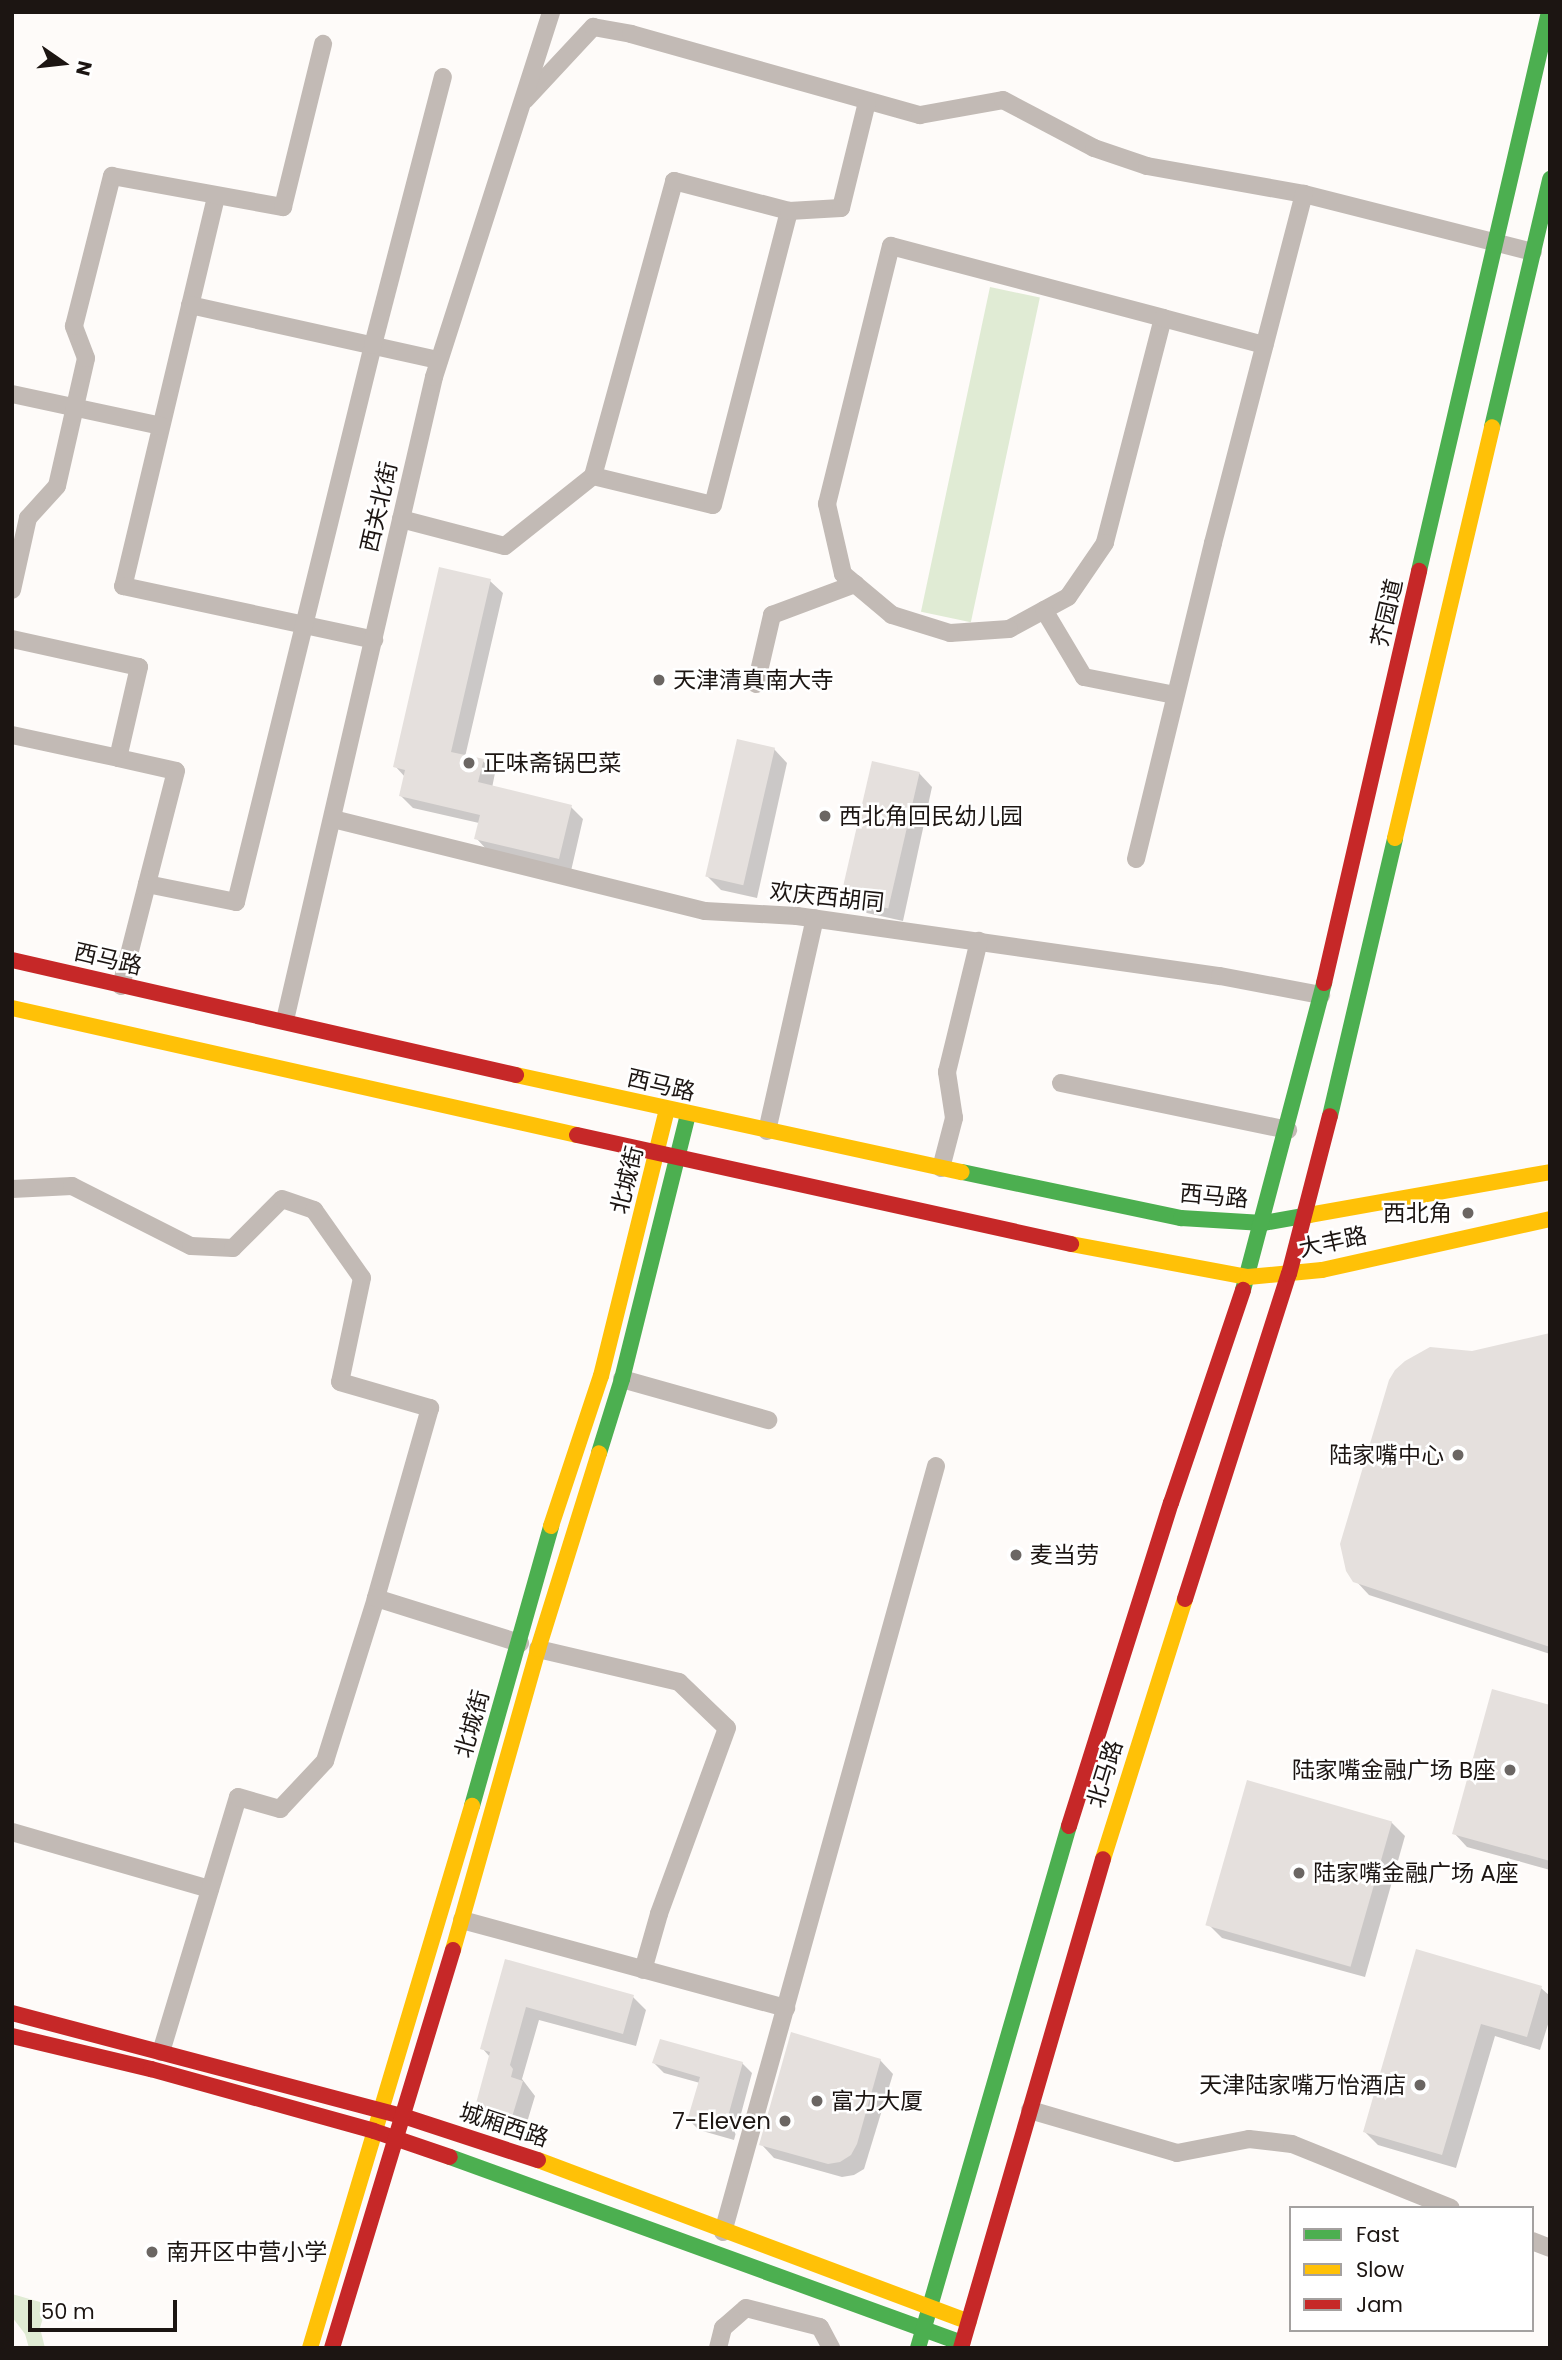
<!DOCTYPE html>
<html>
<head>
<meta charset="utf-8">
<style>
  body { margin:0 }
  #map { position:relative; width:1562px; height:2360px; overflow:hidden; background:#fefbf9; font-family:Poppins,"Noto Sans SC",sans-serif }
  div>[style] { position:absolute }
  [style*='--x'] { left:calc(var(--x)*1px); top:calc(var(--y)*1px); width:calc(var(--w)*1px); rotate:calc(var(--a)*1deg) }
  .green>* { inset:0; background:#e0ebd4; transform-origin:0 0 }
  .shadow>* { inset:0; background:#0003 }
  .building>* { inset:0; background:#e5e0dd; transform-origin:0 0 }
  .street>* { height:18px; margin:-9px; padding:0 9px; transform-origin:9px; border-radius:9px; background:#c2bab5 }
  .fast>* { height:16px; margin:-8px; padding:0 8px; transform-origin:8px; border-radius:8px; background:#4caf50 }
  .slow>* { height:16px; margin:-8px; padding:0 8px; transform-origin:8px; border-radius:8px; background:#ffc107 }
  .jam>* { height:16px; margin:-8px; padding:0 8px; transform-origin:8px; border-radius:8px; background:#c62828 }
  .dots>* { width:19px; height:19px; translate:-50% -50%; box-sizing:border-box; border:4px solid #fff; border-radius:50% }
  span { translate:-50% -50%; white-space:nowrap; text-align:center; line-height:1.15; -webkit-text-stroke:5px #fff; paint-order:stroke }
  .street-label { font-size:23px; color:#1c1512 }
  .poi-label { font-size:23px; color:#1c1512 }
  .left { translate:0 -50%; text-align:left }
  .right { translate:-100% -50%; text-align:right }
  .frame { position:absolute; inset:0; border:14px solid #1c1512; pointer-events:none }
  .legend { position:absolute; left:1289px; top:2206px; width:245px; height:126px; box-sizing:border-box; background:#fff; border:2px solid #a4a1a0; margin:0; padding:9px 12px; list-style:none; font-size:21px; color:#1c1512 }
  .legend li { display:flex; align-items:center; gap:14px; height:35px }
  .legend b { width:35px; border:2px solid #a4a1a0 }
  .north { position:absolute; left:28px; top:28px; width:70px; height:70px; -webkit-text-stroke:5px #fff; paint-order:stroke; rotate:104deg; font-size:19px; font-weight:700; line-height:28px; text-align:center; color:#1c1512 }
  .north::after { content:''; display:block; margin:auto; width:24px; height:32px; background:#1c1512; clip-path:polygon(50% 0,100% 100%,50% 72%,0 100%) }
  .scale { position:absolute; left:28px; top:2300px; width:149px; height:32px; box-sizing:border-box; border:4px solid #1c1512; border-top:0; padding-left:9px; font-size:21px; line-height:24px; white-space:nowrap; color:#1c1512; -webkit-text-stroke:5px #fff; paint-order:stroke }
</style>
</head>
<body>
<div id="map">
  <div class="green">
    <i style="left:990px;top:287px;width:51px;height:332px;rotate:12deg"></i>
    <i style="clip-path:polygon(12px 2294px,47px 2304px,40px 2328px,45px 2348px,29px 2348px,25px 2334px,12px 2317px)"></i>
  </div>
  <div class="shadow">
    <i style="clip-path:polygon(490px 581px,503px 593px,465px 757px,483px 761px,495px 773px,492px 788px,571px 807px,583px 819px,571px 871px,488px 851px,476px 838px,479px 823px,413px 808px,401px 796px,405px 777px,395px 766px)"></i>
    <i style="clip-path:polygon(774px 749px,787px 763px,757px 898px,721px 890px,708px 877px)"></i>
    <i style="clip-path:polygon(919px 773px,932px 787px,903px 921px,858px 911px,844px 898px)"></i>
    <i style="clip-path:polygon(1550px 1335px,1550px 1654px,1369px 1595px,1355px 1580px,1472px 1353px)"></i>
    <i style="clip-path:polygon(1550px 1707px,1550px 1870px,1467px 1847px,1454px 1833px)"></i>
    <i style="clip-path:polygon(1391px 1822px,1405px 1836px,1365px 1977px,1222px 1938px,1208px 1924px)"></i>
    <i style="clip-path:polygon(1418px 1951px,1541px 1988px,1550px 1996px,1550px 2018px,1540px 2050px,1495px 2036px,1456px 2168px,1378px 2145px,1365px 2132px)"></i>
    <i style="clip-path:polygon(506px 1961px,633px 1997px,646px 2010px,636px 2046px,539px 2020px,522px 2079px,535px 2096px,525px 2129px,490px 2120px,477px 2106px,490px 2057px,482px 2048px)"></i>
    <i style="clip-path:polygon(880px 2060px,893px 2074px,864px 2169px,854px 2175px,842px 2177px,774px 2158px,761px 2144px)"></i>
    <i style="clip-path:polygon(654px 2063px,742px 2063px,752px 2073px,734px 2140px,699px 2130px,689px 2120px,700px 2083px,664px 2073px)"></i>
  </div>
  <div class="building">
    <i style="clip-path:polygon(439px 567px,491px 579px,451px 752px,484px 759px,478px 782px,572px 805px,559px 859px,474px 839px,480px 815px,399px 796px,405px 770px,393px 767px)"></i>
    <i style="left:737px;top:739px;width:39px;height:141px;rotate:13deg"></i>
    <i style="left:872px;top:761px;width:49px;height:140px;rotate:13deg"></i>
    <i style="clip-path:polygon(1550px 1333px,1550px 1647px,1353px 1582px,1346px 1571px,1340px 1544px,1389px 1380px,1395px 1370px,1405px 1361px,1430px 1347px,1472px 1351px)"></i>
    <i style="clip-path:polygon(1492px 1689px,1550px 1705px,1550px 1861px,1452px 1834px)"></i>
    <i style="left:1247px;top:1780px;width:151px;height:151px;rotate:16deg"></i>
    <i style="clip-path:polygon(1416px 1949px,1542px 1986px,1527px 2037px,1481px 2024px,1442px 2155px,1363px 2132px)"></i>
    <i style="clip-path:polygon(505px 1959px,634px 1995px,623px 2034px,526px 2007px,510px 2065px,513px 2069px,511px 2077px,523px 2081px,512px 2117px,475px 2107px,490px 2052px,480px 2049px)"></i>
    <i style="clip-path:polygon(791px 2032px,881px 2059px,857px 2144px,851px 2155px,840px 2162px,828px 2164px,759px 2145px)"></i>
    <i style="clip-path:polygon(660px 2039px,743px 2062px,724px 2131px,687px 2121px,700px 2077px,652px 2063px)"></i>
  </div>
  <div class="street">
    <i style="--x:525;--y:100;--w:100;--a:-47"></i>
    <i style="--x:593;--y:27;--w:39;--a:10"></i>
    <i style="--x:631;--y:34;--w:300;--a:15.7"></i>
    <i style="--x:920;--y:115;--w:84;--a:-10.2"></i>
    <i style="--x:1003;--y:100;--w:103;--a:27.8"></i>
    <i style="--x:1094;--y:148;--w:56;--a:18.8"></i>
    <i style="--x:1147;--y:166;--w:159;--a:10.1"></i>
    <i style="--x:1304;--y:194;--w:236;--a:14.2"></i>
    <i style="--x:216;--y:197;--w:400;--a:103.4"></i>
    <i style="--x:123;--y:586;--w:257;--a:12.1"></i>
    <i style="--x:190;--y:305;--w:255;--a:12.5"></i>
    <i style="--x:1163;--y:318;--w:232;--a:104.5"></i>
    <i style="--x:1105;--y:543;--w:65;--a:124.4"></i>
    <i style="--x:1068;--y:597;--w:67;--a:151.5"></i>
    <i style="--x:1009;--y:629;--w:59;--a:176.1"></i>
    <i style="--x:950;--y:633;--w:61;--a:-162.8"></i>
    <i style="--x:892;--y:615;--w:64;--a:-140.1"></i>
    <i style="--x:843;--y:574;--w:72;--a:-102.9"></i>
    <i style="--x:827;--y:504;--w:266;--a:-76.1"></i>
    <i style="--x:891;--y:246;--w:281;--a:14.8"></i>
    <i style="--x:1163;--y:318;--w:105;--a:15"></i>
    <i style="--x:12;--y:394;--w:152;--a:12.1"></i>
    <i style="--x:593;--y:476;--w:123;--a:13.6"></i>
    <i style="--x:713;--y:505;--w:304;--a:-75.5"></i>
    <i style="--x:401;--y:519;--w:107;--a:14.6"></i>
    <i style="--x:505;--y:546;--w:112;--a:-38.5"></i>
    <i style="--x:593;--y:476;--w:306;--a:-74.6"></i>
    <i style="--x:674;--y:181;--w:119;--a:14.6"></i>
    <i style="--x:789;--y:211;--w:52;--a:-3.3"></i>
    <i style="--x:841;--y:208;--w:109;--a:-76.2"></i>
    <i style="--x:12;--y:590;--w:74;--a:-77.5"></i>
    <i style="--x:28;--y:518;--w:43;--a:-47.8"></i>
    <i style="--x:57;--y:486;--w:131;--a:-77.2"></i>
    <i style="--x:86;--y:358;--w:34;--a:-111"></i>
    <i style="--x:74;--y:326;--w:155;--a:-75.8"></i>
    <i style="--x:112;--y:176;--w:174;--a:10.3"></i>
    <i style="--x:283;--y:207;--w:168;--a:-76.2"></i>
    <i style="--x:1044;--y:610;--w:78;--a:59.2"></i>
    <i style="--x:1084;--y:677;--w:93;--a:11.2"></i>
    <i style="--x:12;--y:639;--w:130;--a:12.4"></i>
    <i style="--x:139;--y:667;--w:93;--a:103"></i>
    <i style="--x:118;--y:758;--w:59;--a:12.6"></i>
    <i style="--x:176;--y:771;--w:117;--a:104.4"></i>
    <i style="--x:756;--y:684;--w:71;--a:-76.9"></i>
    <i style="--x:772;--y:615;--w:89;--a:-20.5"></i>
    <i style="--x:12;--y:735;--w:108;--a:12.2"></i>
    <i style="--x:333;--y:819;--w:383;--a:13.9"></i>
    <i style="--x:705;--y:911;--w:92;--a:3.1"></i>
    <i style="--x:797;--y:916;--w:427;--a:8.1"></i>
    <i style="--x:1220;--y:976;--w:103;--a:10.7"></i>
    <i style="--x:1136;--y:859;--w:325;--a:-76.3"></i>
    <i style="--x:1213;--y:543;--w:361;--a:-75.4"></i>
    <i style="--x:121;--y:986;--w:105;--a:-75.7"></i>
    <i style="--x:147;--y:884;--w:91;--a:11.4"></i>
    <i style="--x:236;--y:902;--w:574;--a:-76.18"></i>
    <i style="--x:373;--y:345;--w:277;--a:-75.4"></i>
    <i style="--x:285;--y:1020;--w:660;--a:-76.95"></i>
    <i style="--x:434;--y:377;--w:383;--a:-72.2"></i>
    <i style="--x:1061;--y:1083;--w:232;--a:11.7"></i>
    <i style="--x:767;--y:1131;--w:218;--a:-77.3"></i>
    <i style="--x:941;--y:1168;--w:52;--a:-75.4"></i>
    <i style="--x:954;--y:1118;--w:47;--a:-98.7"></i>
    <i style="--x:947;--y:1072;--w:135;--a:-76.3"></i>
    <i style="--x:12;--y:1189;--w:60;--a:-2.9"></i>
    <i style="--x:72;--y:1186;--w:133;--a:26.8"></i>
    <i style="--x:191;--y:1246;--w:42;--a:2.7"></i>
    <i style="--x:233;--y:1248;--w:69;--a:-45"></i>
    <i style="--x:282;--y:1199;--w:34;--a:19"></i>
    <i style="--x:314;--y:1210;--w:83;--a:54.8"></i>
    <i style="--x:362;--y:1278;--w:106;--a:101.9"></i>
    <i style="--x:340;--y:1382;--w:94;--a:16.1"></i>
    <i style="--x:430;--y:1408;--w:198;--a:105.9"></i>
    <i style="--x:622;--y:1379;--w:152;--a:15.7"></i>
    <i style="--x:538;--y:1649;--w:145;--a:13.2"></i>
    <i style="--x:679;--y:1682;--w:66;--a:43.8"></i>
    <i style="--x:727;--y:1728;--w:198;--a:110.1"></i>
    <i style="--x:659;--y:1914;--w:58;--a:105.9"></i>
    <i style="--x:12;--y:1832;--w:206;--a:16.1"></i>
    <i style="--x:462;--y:1920;--w:336;--a:15.2"></i>
    <i style="--x:161;--y:2052;--w:266;--a:-73.2"></i>
    <i style="--x:238;--y:1797;--w:44;--a:15.9"></i>
    <i style="--x:280;--y:1809;--w:66;--a:-46.8"></i>
    <i style="--x:325;--y:1761;--w:171;--a:-72.6"></i>
    <i style="--x:376;--y:1598;--w:151;--a:17.4"></i>
    <i style="--x:1030;--y:2110;--w:153;--a:16.3"></i>
    <i style="--x:1177;--y:2153;--w:73;--a:-11"></i>
    <i style="--x:1249;--y:2139;--w:43;--a:6.6"></i>
    <i style="--x:1292;--y:2144;--w:171;--a:21.9"></i>
    <i style="--x:723;--y:2232;--w:795;--a:-74.46"></i>
    <i style="--x:1532;--y:2241;--w:19;--a:21"></i>
    <i style="--x:718;--y:2348;--w:21;--a:-76"></i>
    <i style="--x:723;--y:2328;--w:30;--a:-41"></i>
    <i style="--x:746;--y:2308;--w:76;--a:14.4"></i>
    <i style="--x:820;--y:2327;--w:24;--a:62"></i>
  </div>
  <div class="fast">
    <i style="--x:1492;--y:427;--w:255;--a:-76.8"></i>
    <i style="--x:1419;--y:571;--w:574;--a:-76.91"></i>
    <i style="--x:1330;--y:1116;--w:285;--a:-76.8"></i>
    <i style="--x:962;--y:1172;--w:224;--a:11.9"></i>
    <i style="--x:1181;--y:1218;--w:82;--a:3.5"></i>
    <i style="--x:1263;--y:1223;--w:47;--a:-9.9"></i>
    <i style="--x:1243;--y:1290;--w:318;--a:-75.2"></i>
    <i style="--x:599;--y:1453;--w:77;--a:-72.7"></i>
    <i style="--x:622;--y:1379;--w:273;--a:-76"></i>
    <i style="--x:472;--y:1806;--w:291;--a:-74.2"></i>
    <i style="--x:450;--y:2157;--w:545;--a:19.97"></i>
    <i style="--x:918;--y:2348;--w:543;--a:-73.87"></i>
  </div>
  <div class="slow">
    <i style="--x:1395;--y:838;--w:422;--a:-76.7"></i>
    <i style="--x:12;--y:1008;--w:579;--a:12.67"></i>
    <i style="--x:516;--y:1075;--w:456;--a:12.3"></i>
    <i style="--x:1309;--y:1215;--w:245;--a:-10.1"></i>
    <i style="--x:1071;--y:1244;--w:180;--a:10.6"></i>
    <i style="--x:1248;--y:1277;--w:74;--a:-5.4"></i>
    <i style="--x:1322;--y:1270;--w:234;--a:-12.6"></i>
    <i style="--x:551;--y:1526;--w:158;--a:-71.6"></i>
    <i style="--x:601;--y:1376;--w:274;--a:-76.1"></i>
    <i style="--x:1103;--y:1859;--w:273;--a:-72.5"></i>
    <i style="--x:453;--y:1950;--w:313;--a:-74.2"></i>
    <i style="--x:538;--y:1649;--w:205;--a:-72.7"></i>
    <i style="--x:538;--y:2160;--w:460;--a:20.6"></i>
    <i style="--x:310;--y:2348;--w:566;--a:-73.36"></i>
  </div>
  <div class="jam">
    <i style="--x:12;--y:960;--w:517;--a:12.85"></i>
    <i style="--x:1324;--y:983;--w:423;--a:-77"></i>
    <i style="--x:577;--y:1135;--w:506;--a:12.44"></i>
    <i style="--x:1185;--y:1599;--w:341;--a:-72.3"></i>
    <i style="--x:1289;--y:1274;--w:163;--a:-75.5"></i>
    <i style="--x:1069;--y:1826;--w:339;--a:-72.5"></i>
    <i style="--x:1171;--y:1503;--w:225;--a:-71.3"></i>
    <i style="--x:12;--y:2013;--w:404;--a:14.8"></i>
    <i style="--x:403;--y:2116;--w:142;--a:18.1"></i>
    <i style="--x:12;--y:2036;--w:143;--a:13.4"></i>
    <i style="--x:151;--y:2069;--w:231;--a:15.5"></i>
    <i style="--x:374;--y:2131;--w:80;--a:18.9"></i>
    <i style="--x:332;--y:2348;--w:416;--a:-73.1"></i>
    <i style="--x:961;--y:2348;--w:509;--a:-73.81"></i>
  </div>
  <div class="dots">
    <i style="left:659px;top:680px;background:#6b6663"></i>
    <i style="left:469px;top:763px;background:#6b6663"></i>
    <i style="left:825px;top:816px;background:#6b6663"></i>
    <i style="left:1468px;top:1213px;background:#6b6663"></i>
    <i style="left:1458px;top:1455px;background:#6b6663"></i>
    <i style="left:1016px;top:1555px;background:#6b6663"></i>
    <i style="left:1510px;top:1770px;background:#6b6663"></i>
    <i style="left:1299px;top:1873px;background:#6b6663"></i>
    <i style="left:1420px;top:2085px;background:#6b6663"></i>
    <i style="left:817px;top:2101px;background:#6b6663"></i>
    <i style="left:785px;top:2121px;background:#6b6663"></i>
    <i style="left:152px;top:2252px;background:#6b6663"></i>
  </div>
  <div class="street-label">
    <span style="left:379px;top:507px;rotate:-77deg">西关北街</span>
    <span style="left:1387px;top:613px;rotate:-77deg">芥园道</span>
    <span style="left:827px;top:897px;rotate:6deg">欢庆西胡同</span>
    <span style="left:108px;top:959px;rotate:13deg">西马路</span>
    <span style="left:661px;top:1085px;rotate:13deg">西马路</span>
    <span style="left:627px;top:1180px;rotate:-76deg">北城街</span>
    <span style="left:1214px;top:1196px;rotate:5deg">西马路</span>
    <span style="left:1333px;top:1242px;rotate:-12deg">大丰路</span>
    <span style="left:472px;top:1724px;rotate:-74deg">北城街</span>
    <span style="left:1105px;top:1774px;rotate:-73deg">北马路</span>
    <span style="left:504px;top:2125px;rotate:18deg">城厢西路</span>
  </div>
  <div class="poi-label">
    <span class="left" style="left:673px;top:680px">天津清真南大寺</span>
    <span class="left" style="left:483px;top:763px">正味斋锅巴菜</span>
    <span class="left" style="left:839px;top:816px">西北角回民幼儿园</span>
    <span class="right" style="left:1452px;top:1213px">西北角</span>
    <span class="right" style="left:1444px;top:1455px">陆家嘴中心</span>
    <span class="left" style="left:1030px;top:1555px">麦当劳</span>
    <span class="right" style="left:1496px;top:1770px">陆家嘴金融广场 B座</span>
    <span class="left" style="left:1313px;top:1873px">陆家嘴金融广场 A座</span>
    <span class="right" style="left:1406px;top:2085px">天津陆家嘴万怡酒店</span>
    <span class="left" style="left:831px;top:2101px">富力大厦</span>
    <span class="right" style="left:771px;top:2121px">7-Eleven</span>
    <span class="left" style="left:166px;top:2252px">南开区中营小学</span>
  </div>
  <div class="frame"></div>
  <ul class="legend">
  <li><b style="height:9px;background:#4caf50"></b>Fast</li>
  <li><b style="height:9px;background:#ffc107"></b>Slow</li>
  <li><b style="height:9px;background:#c62828"></b>Jam</li>
  </ul>
  <div class="north">N</div>
  <div class="scale">50 m</div>
</div>
</body>
</html>
